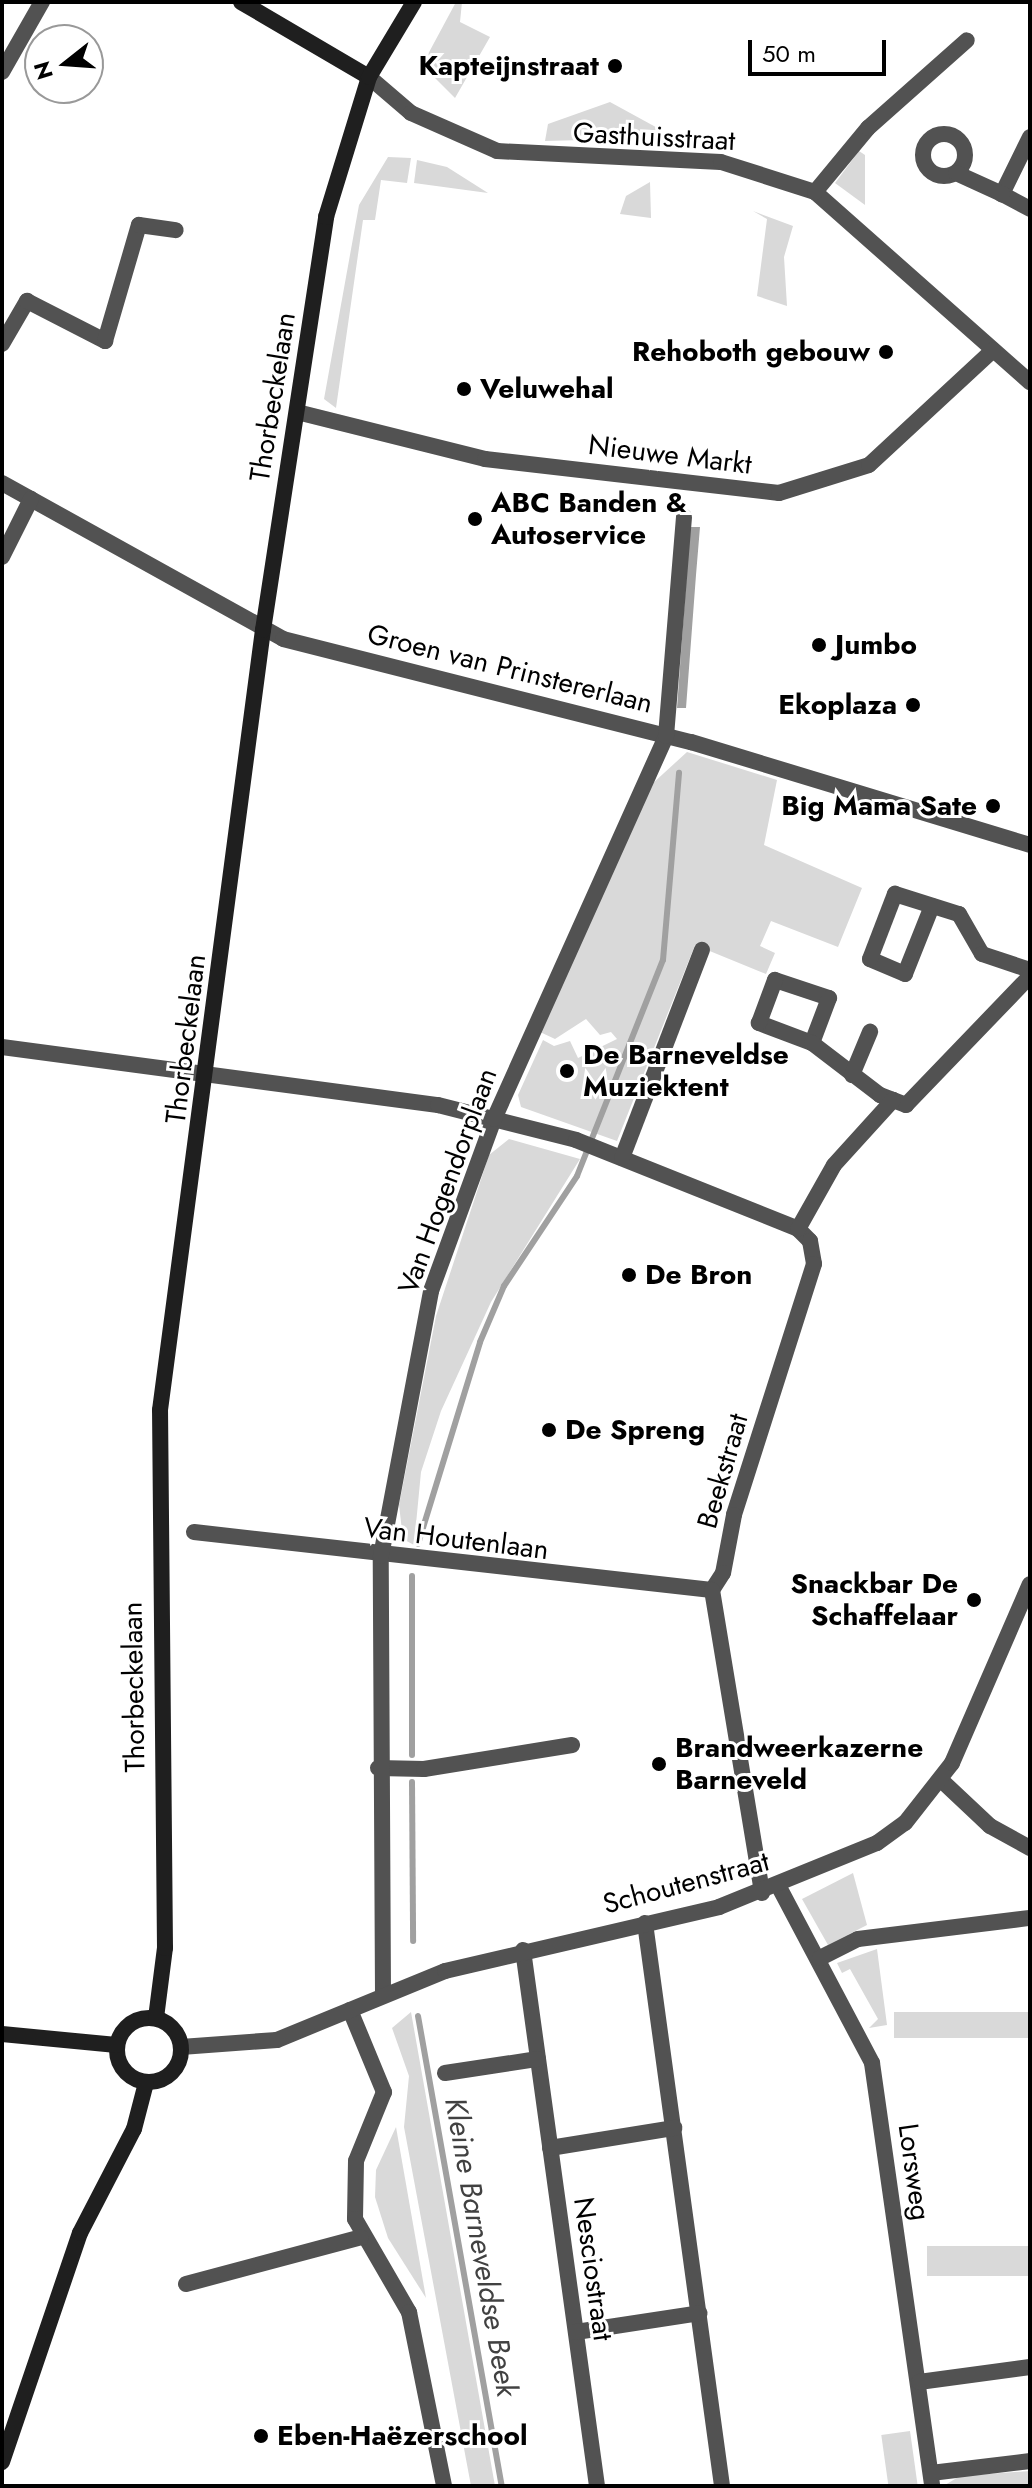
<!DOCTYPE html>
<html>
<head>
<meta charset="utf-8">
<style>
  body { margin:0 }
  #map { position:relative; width:1032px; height:2488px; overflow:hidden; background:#fff; font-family:Jost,sans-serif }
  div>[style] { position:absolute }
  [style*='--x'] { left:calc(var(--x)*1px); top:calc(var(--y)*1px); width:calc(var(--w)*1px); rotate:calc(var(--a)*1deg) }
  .green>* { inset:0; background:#d9d9d9; transform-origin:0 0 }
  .water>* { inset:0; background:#a0a0a0 }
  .stream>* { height:6px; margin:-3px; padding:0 3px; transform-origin:3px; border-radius:3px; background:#a0a0a0 }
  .street>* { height:16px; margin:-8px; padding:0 8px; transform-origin:8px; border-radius:8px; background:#525252 }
  .street>.ring { margin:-8px; padding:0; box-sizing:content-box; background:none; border:16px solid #525252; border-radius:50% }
  .secondary>* { height:16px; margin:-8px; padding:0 8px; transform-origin:8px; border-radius:8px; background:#1f1f1f }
  .secondary>.ring { margin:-8px; padding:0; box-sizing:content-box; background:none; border:16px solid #1f1f1f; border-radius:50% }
  .dots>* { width:22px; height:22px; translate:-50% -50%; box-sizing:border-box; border:4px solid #fff; border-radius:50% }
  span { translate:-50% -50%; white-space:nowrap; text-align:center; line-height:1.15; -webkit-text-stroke:6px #fff; paint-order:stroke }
  .poi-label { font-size:28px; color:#000; font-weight:700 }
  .right { translate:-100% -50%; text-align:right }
  .left { translate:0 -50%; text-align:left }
  .street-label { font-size:28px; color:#000 }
  .water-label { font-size:30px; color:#414141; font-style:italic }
  .frame { position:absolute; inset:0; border:4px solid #000; pointer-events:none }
  .north { position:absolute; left:24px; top:24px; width:80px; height:80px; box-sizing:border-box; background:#fff; border:2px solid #999; border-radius:50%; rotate:253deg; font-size:22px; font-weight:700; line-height:32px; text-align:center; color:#000 }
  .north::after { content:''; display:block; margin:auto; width:28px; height:36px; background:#000; clip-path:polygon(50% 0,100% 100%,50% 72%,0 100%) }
  .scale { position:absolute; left:748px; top:40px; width:138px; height:36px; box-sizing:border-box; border:4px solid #000; border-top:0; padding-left:10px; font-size:24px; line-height:28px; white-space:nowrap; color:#000; -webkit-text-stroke:6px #fff; paint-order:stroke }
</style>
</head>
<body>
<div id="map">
  <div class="green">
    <i style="clip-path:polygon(456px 2px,462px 2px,460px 22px,490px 37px,455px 98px,433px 76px,427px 56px)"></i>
    <i style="clip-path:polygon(610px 102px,663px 131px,664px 138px,545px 141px,548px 124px)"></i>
    <i style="clip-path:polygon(859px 151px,865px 155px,865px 205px,835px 183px)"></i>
    <i style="clip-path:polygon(388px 157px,411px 158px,407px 183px,381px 180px,375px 220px,363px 220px,336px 408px,324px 399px,359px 205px)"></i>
    <i style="clip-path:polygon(417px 160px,447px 167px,488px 193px,414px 183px)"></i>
    <i style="clip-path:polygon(650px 182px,651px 218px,620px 214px,626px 196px)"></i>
    <i style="clip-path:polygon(753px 211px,793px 226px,784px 257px,787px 306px,757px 296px,767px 219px)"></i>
    <i style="clip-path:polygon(687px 752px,777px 780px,764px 845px,862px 888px,838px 947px,771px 921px,760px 946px,775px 953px,766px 974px,695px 945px,617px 1141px,521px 1107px,518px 1095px,543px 1040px,554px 1046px,570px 1041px,578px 1058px,617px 1039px,611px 1032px,600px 1035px,586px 1019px,555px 1039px,540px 1032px,652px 784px)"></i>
    <i style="clip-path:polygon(509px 1139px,580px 1159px,491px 1302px,441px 1411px,421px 1472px,414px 1545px,403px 1539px,399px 1505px,436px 1316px,489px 1155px)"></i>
    <i style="clip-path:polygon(853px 1873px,867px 1925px,828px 1945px,802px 1899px)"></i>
    <i style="clip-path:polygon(877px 1949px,887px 2025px,869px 2028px,878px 2019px,850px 1969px,842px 1973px,837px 1963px)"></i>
    <i style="clip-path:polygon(411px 2012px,495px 2486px,471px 2486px,404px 2127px,409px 2076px,392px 2028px)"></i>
    <i style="left:1030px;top:2012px;width:26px;height:136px;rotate:90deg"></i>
    <i style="clip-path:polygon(396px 2127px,426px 2298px,388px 2238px,375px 2197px,376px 2170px)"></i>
    <i style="left:1030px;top:2246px;width:30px;height:103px;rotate:90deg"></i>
    <i style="left:910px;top:2431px;width:56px;height:29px;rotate:82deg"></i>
    <i style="clip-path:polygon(1030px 2471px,1030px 2486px,945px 2485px,960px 2476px)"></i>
  </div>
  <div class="water">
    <i style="clip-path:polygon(690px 527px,700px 527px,696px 575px,686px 708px,677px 708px)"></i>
  </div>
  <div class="stream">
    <i style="--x:418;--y:1544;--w:211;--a:-72.9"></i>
    <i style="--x:480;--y:1342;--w:61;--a:-66.8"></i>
    <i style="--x:504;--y:1286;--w:132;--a:-56.4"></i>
    <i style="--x:577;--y:1176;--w:232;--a:-68.3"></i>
    <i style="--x:663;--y:960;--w:188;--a:-85.1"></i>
    <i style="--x:412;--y:1755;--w:179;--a:-90"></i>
    <i style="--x:412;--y:1782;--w:159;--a:89.6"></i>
    <i style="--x:418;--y:2016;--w:477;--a:79.9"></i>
  </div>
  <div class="street">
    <i style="--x:2;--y:72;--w:81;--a:-60.3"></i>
    <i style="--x:369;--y:77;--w:55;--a:40.6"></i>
    <i style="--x:411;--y:113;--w:94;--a:23.8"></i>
    <i style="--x:497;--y:151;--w:224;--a:2.8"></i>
    <i style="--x:721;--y:162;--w:99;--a:17.7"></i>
    <i style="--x:815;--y:192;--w:287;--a:41.5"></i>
    <i class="ring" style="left:923px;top:134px;width:26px;height:26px"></i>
    <i style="--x:1030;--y:137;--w:64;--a:116.2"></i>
    <i style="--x:1002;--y:194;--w:32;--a:28"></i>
    <i style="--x:956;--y:173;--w:51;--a:24.5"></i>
    <i style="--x:815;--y:192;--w:83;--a:-50.4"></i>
    <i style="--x:868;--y:128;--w:132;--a:-41.6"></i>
    <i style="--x:2;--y:344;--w:50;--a:-59.8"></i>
    <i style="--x:27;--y:301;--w:88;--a:27.1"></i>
    <i style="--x:105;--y:341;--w:121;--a:-73.7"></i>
    <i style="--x:139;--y:225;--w:37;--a:8"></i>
    <i style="--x:297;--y:412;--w:194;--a:14"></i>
    <i style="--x:485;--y:459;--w:296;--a:6.6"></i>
    <i style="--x:779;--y:493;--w:94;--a:-17.3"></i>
    <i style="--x:869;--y:465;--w:169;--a:-42.8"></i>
    <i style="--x:2;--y:483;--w:321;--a:29"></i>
    <i style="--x:283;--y:639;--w:421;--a:14.2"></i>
    <i style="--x:691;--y:742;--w:354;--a:16.9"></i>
    <i style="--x:2;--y:557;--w:65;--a:-63.4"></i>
    <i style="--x:932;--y:906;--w:73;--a:111.7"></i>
    <i style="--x:905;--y:974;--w:38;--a:-157"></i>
    <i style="--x:870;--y:959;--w:70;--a:-69"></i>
    <i style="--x:895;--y:894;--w:67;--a:17.4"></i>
    <i style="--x:959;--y:914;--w:46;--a:60.1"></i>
    <i style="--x:982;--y:954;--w:51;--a:18.4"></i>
    <i style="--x:775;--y:980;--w:57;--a:18.4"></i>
    <i style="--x:829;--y:998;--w:48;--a:110.7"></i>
    <i style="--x:812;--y:1043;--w:57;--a:-159.3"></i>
    <i style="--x:759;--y:1023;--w:46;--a:-69.6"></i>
    <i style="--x:812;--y:1043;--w:86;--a:37.4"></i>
    <i style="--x:880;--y:1095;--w:28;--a:21"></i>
    <i style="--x:906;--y:1105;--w:179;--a:-46.1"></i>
    <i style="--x:2;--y:1047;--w:440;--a:7.6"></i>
    <i style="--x:438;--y:1105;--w:142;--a:14.2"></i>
    <i style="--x:576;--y:1140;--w:239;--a:21.8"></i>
    <i style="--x:798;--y:1229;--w:17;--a:45"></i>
    <i style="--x:810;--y:1241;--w:23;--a:80"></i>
    <i style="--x:814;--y:1264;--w:263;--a:107.7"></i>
    <i style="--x:734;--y:1515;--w:59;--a:100.7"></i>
    <i style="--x:723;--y:1573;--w:20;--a:123"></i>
    <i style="--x:852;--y:1075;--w:47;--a:-67.3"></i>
    <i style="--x:622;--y:1158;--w:223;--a:-69"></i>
    <i style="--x:798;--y:1229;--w:73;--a:-60.6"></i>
    <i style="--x:834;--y:1165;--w:88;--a:-47.8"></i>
    <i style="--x:194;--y:1532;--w:521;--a:6.39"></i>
    <i style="--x:712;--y:1590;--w:307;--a:80.6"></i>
    <i style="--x:378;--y:1768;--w:46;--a:1.2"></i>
    <i style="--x:424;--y:1769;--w:150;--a:-9.2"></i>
    <i style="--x:941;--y:1780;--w:67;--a:43.2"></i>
    <i style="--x:990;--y:1826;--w:46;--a:28.8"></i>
    <i style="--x:779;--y:1887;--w:199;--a:62.1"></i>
    <i style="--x:872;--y:2063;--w:427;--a:81.9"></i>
    <i style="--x:645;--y:1923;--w:568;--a:82.21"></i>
    <i style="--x:523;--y:1950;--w:541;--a:82.14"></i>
    <i style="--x:820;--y:1958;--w:42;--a:-26.6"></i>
    <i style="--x:858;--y:1939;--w:173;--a:-7"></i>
    <i style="--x:383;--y:1994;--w:438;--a:-90.3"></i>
    <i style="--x:381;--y:1556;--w:270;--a:-79.3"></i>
    <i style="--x:431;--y:1291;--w:183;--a:-69.9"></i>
    <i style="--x:494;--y:1119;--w:420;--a:-65.8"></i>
    <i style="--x:666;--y:736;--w:220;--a:-85.3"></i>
    <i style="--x:350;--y:2010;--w:89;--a:67.5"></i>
    <i style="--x:384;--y:2092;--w:74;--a:112.1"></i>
    <i style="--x:356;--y:2161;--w:58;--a:91"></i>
    <i style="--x:355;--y:2219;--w:108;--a:59.9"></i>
    <i style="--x:409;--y:2312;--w:177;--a:78.6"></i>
    <i style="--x:181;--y:2047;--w:96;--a:-4.2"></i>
    <i style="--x:277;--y:2040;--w:182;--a:-22.3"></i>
    <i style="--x:445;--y:1971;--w:281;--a:-13.1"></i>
    <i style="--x:719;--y:1907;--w:170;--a:-22.1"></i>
    <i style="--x:877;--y:1843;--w:34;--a:-36"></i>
    <i style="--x:905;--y:1823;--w:76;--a:-51.9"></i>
    <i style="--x:952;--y:1763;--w:195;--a:-66.5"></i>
    <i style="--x:445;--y:2073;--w:94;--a:-8.6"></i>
    <i style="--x:550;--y:2148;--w:126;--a:-9.2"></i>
    <i style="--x:186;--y:2284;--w:181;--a:-15"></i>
    <i style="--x:576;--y:2332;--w:125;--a:-8.7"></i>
    <i style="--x:919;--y:2382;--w:112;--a:-7.7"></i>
    <i style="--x:931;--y:2473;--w:100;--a:-6.9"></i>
  </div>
  <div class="secondary">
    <i style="--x:241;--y:2;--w:148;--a:30.4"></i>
    <i class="ring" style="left:117px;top:2018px;width:48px;height:48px"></i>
    <i style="--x:156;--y:2018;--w:71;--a:-82.7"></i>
    <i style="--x:165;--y:1948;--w:538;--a:-90.53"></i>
    <i style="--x:160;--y:1410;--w:787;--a:-82.48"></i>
    <i style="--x:263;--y:630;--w:418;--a:-81.3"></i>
    <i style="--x:326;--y:217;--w:146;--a:-72.9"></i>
    <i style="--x:369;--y:77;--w:87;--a:-59"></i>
    <i style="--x:2;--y:2034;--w:115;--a:5.5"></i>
    <i style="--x:2;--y:2462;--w:242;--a:-71.2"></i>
    <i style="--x:80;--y:2233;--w:117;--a:-62.6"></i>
    <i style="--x:134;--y:2129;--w:48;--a:-75.4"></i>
  </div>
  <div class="dots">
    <i style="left:615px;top:66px;background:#000"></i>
    <i style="left:886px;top:352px;background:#000"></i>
    <i style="left:464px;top:389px;background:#000"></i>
    <i style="left:475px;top:519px;background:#000"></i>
    <i style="left:819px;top:645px;background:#000"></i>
    <i style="left:913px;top:705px;background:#000"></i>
    <i style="left:993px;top:806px;background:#000"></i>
    <i style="left:567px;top:1071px;background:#000"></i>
    <i style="left:629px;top:1275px;background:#000"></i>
    <i style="left:549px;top:1430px;background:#000"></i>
    <i style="left:974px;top:1600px;background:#000"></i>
    <i style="left:659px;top:1764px;background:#000"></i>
    <i style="left:261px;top:2436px;background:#000"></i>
  </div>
  <div class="poi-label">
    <span class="right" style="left:599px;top:66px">Kapteijnstraat</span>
    <span class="right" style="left:870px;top:352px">Rehoboth gebouw</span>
    <span class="left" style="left:480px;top:389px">Veluwehal</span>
    <span class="left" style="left:491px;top:519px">ABC Banden &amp;<br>Autoservice</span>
    <span class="left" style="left:835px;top:645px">Jumbo</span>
    <span class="right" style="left:897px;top:705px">Ekoplaza</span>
    <span class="right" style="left:977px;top:806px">Big Mama Sate</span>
    <span class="left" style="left:583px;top:1071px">De Barneveldse<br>Muziektent</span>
    <span class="left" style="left:645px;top:1275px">De Bron</span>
    <span class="left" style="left:565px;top:1430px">De Spreng</span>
    <span class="right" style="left:958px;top:1600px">Snackbar De<br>Schaffelaar</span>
    <span class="left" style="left:675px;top:1764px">Brandweerkazerne<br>Barneveld</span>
    <span class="left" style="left:277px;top:2436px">Eben-Haëzerschool</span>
  </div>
  <div class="street-label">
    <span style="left:654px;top:137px;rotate:3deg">Gasthuisstraat</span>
    <span style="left:273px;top:397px;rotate:-81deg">Thorbeckelaan</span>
    <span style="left:670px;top:455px;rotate:7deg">Nieuwe Markt</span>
    <span style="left:510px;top:669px;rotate:14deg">Groen van Prinstererlaan</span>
    <span style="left:186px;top:1039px;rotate:-83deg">Thorbeckelaan</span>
    <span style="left:448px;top:1181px;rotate:-70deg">Van Hogendorplaan</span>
    <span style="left:723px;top:1471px;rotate:-74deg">Beekstraat</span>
    <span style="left:456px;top:1539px;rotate:7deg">Van Houtenlaan</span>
    <span style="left:134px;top:1687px;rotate:-91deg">Thorbeckelaan</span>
    <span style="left:686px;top:1883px;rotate:-15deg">Schoutenstraat</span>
    <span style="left:914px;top:2172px;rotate:82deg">Lorsweg</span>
    <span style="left:593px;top:2269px;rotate:82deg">Nesciostraat</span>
  </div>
  <div class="water-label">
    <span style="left:481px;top:2247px;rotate:80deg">Kleine Barneveldse Beek</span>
  </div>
  <div class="frame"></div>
  <div class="north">N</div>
  <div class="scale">50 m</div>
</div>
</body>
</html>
